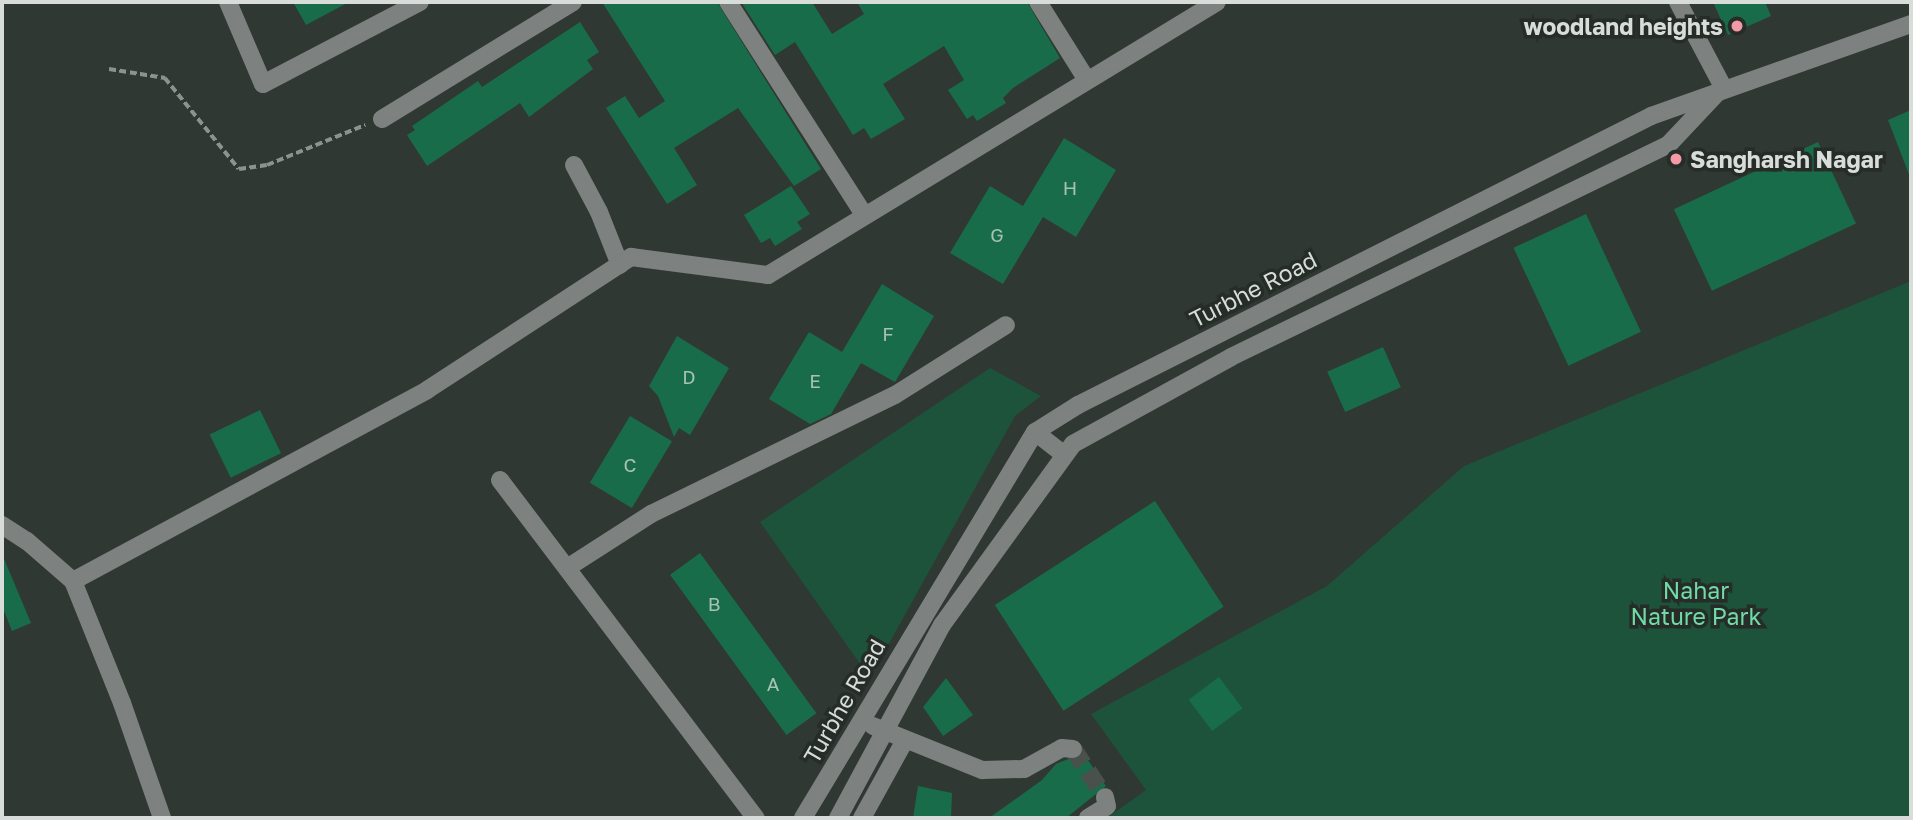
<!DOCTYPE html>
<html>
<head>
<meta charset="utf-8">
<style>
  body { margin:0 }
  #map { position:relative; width:1913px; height:820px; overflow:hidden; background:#303833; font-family:"Golos Text",sans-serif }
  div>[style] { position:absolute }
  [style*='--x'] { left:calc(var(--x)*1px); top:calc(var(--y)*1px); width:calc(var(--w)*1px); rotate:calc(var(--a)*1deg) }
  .green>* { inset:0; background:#1c533a }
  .building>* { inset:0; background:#196c49; transform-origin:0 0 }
  .minor-tunnel>* { height:18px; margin-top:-9px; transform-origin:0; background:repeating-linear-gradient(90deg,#49514c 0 18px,transparent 0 27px) }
  .path>* { height:3.5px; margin-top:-1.75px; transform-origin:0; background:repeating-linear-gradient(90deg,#8c928e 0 7px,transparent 0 10.5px) }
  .minor>* { height:18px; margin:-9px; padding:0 9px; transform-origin:9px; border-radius:9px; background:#7d817f }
  .dots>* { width:19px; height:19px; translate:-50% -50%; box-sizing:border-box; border:4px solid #262d29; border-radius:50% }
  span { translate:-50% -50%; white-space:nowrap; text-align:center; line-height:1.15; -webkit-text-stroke:7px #262d29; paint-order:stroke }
  .number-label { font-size:19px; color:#a8c1b6 }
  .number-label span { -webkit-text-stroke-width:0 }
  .poi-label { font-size:23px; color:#d8ddda; font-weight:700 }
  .right { translate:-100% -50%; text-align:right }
  .left { translate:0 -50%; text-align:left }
  .street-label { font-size:23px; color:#d8ddda }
  .park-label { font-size:23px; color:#70dba7 }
  .frame { position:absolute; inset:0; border:4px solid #d8ddda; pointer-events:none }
</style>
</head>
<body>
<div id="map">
  <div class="green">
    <i style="clip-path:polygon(1911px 281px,1911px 818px,1107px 818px,1146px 790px,1091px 714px,1327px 586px,1464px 466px)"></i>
    <i style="clip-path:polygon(990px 368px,1041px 396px,1015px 416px,870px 678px,760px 522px)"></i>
  </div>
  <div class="building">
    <i style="clip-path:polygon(293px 2px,349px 2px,306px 25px)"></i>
    <i style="clip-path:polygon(602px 2px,717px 2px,821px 169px,794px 186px,738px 108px,674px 148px,697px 185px,667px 204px,606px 108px,625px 96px,639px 118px,665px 101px)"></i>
    <i style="clip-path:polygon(741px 2px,812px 2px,832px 34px,864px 14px,857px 2px,1027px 2px,1060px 58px,1013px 88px,1003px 98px,1006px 103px,977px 121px,973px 115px,967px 119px,948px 90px,964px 80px,944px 46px,883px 84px,905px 119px,871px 139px,864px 128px,853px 135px,795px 42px,775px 55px)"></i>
    <i style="clip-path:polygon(1713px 2px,1765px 2px,1771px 16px,1728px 35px)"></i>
    <i style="clip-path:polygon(580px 22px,599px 52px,587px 60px,593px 69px,529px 117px,520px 103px,427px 166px,407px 135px,415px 130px,412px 126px,478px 81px,482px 87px)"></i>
    <i style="clip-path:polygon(1911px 110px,1911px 177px,1910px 177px,1888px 120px)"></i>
    <i style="clip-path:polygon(1064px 138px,1116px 170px,1076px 237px,1043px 217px,1003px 284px,950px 253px,990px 186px,1023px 206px)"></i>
    <i style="left:1818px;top:142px;width:90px;height:159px;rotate:65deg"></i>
    <i style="clip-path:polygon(791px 186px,810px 214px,797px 222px,802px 229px,775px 246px,770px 238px,761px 243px,744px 215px)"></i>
    <i style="left:1586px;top:214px;width:130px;height:80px;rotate:65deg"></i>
    <i style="clip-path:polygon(882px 284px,934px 316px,895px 382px,861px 363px,831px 414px,810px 424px,769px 399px,809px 332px,842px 352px)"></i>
    <i style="clip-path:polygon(677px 336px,729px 368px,690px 435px,679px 428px,674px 437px,658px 396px,649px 386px)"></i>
    <i style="left:1383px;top:347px;width:44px;height:61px;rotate:66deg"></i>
    <i style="left:260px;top:410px;width:48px;height:56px;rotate:64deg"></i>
    <i style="left:630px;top:416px;width:49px;height:78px;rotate:31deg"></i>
    <i style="left:1155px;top:501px;width:126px;height:191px;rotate:57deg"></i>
    <i style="left:700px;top:553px;width:198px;height:37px;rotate:54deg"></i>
    <i style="clip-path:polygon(2px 554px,31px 623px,12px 631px,2px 606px)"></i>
    <i style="left:1219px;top:677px;width:39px;height:38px;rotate:53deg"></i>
    <i style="clip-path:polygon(946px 678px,973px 715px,943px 736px,923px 707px)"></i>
    <i style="clip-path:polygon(1083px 753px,1106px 786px,1066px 818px,989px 818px,1042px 780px,1056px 764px)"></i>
    <i style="clip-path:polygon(918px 786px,952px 793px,951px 818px,913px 818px)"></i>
  </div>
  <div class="minor-tunnel">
    <i style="--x:1073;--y:749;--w:58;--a:56.3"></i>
  </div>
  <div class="path">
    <i style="--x:109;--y:69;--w:57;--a:9.1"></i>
    <i style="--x:165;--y:78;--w:117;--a:50.9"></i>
    <i style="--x:239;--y:169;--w:28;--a:-8"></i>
    <i style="--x:267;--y:165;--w:106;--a:-22.2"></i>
  </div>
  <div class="minor">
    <i style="--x:228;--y:2;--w:89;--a:66.9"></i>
    <i style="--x:263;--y:84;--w:177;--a:-27.6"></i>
    <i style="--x:728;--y:2;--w:253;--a:57.4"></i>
    <i style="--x:1038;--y:2;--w:92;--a:57.9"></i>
    <i style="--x:1678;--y:2;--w:96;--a:62.1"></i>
    <i style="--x:382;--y:119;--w:224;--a:-31.5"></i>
    <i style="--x:574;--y:165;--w:53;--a:62"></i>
    <i style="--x:599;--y:212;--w:57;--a:68.4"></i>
    <i style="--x:1035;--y:432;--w:37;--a:38"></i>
    <i style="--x:500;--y:480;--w:424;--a:52.9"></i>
    <i style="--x:2;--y:525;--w:30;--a:33"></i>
    <i style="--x:27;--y:541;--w:61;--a:41"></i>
    <i style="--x:73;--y:581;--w:131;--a:68.1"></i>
    <i style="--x:122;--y:703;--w:122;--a:70.8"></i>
    <i style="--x:567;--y:568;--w:100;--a:-32.7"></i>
    <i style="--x:651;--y:514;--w:271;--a:-26"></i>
    <i style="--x:895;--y:395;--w:131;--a:-32.2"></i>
    <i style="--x:73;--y:581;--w:402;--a:-28.3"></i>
    <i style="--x:427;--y:390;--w:244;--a:-33.1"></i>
    <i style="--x:631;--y:257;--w:138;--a:7.5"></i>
    <i style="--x:768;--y:275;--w:525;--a:-31.3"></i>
    <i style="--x:873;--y:726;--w:118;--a:22"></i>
    <i style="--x:982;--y:770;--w:42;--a:-1.4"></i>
    <i style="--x:1024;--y:769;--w:43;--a:-28.9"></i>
    <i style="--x:1062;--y:748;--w:11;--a:5"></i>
    <i style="--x:803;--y:818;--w:450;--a:-59"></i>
    <i style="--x:1035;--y:432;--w:51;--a:-32.1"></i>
    <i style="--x:1078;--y:405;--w:642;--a:-26.76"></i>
    <i style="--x:1651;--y:116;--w:276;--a:-19.5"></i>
    <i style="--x:838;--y:818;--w:219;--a:-61.7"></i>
    <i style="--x:942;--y:625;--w:223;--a:-54.1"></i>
    <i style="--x:1073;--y:444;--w:180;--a:-28.8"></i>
    <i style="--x:1231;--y:357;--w:487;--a:-25.9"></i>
    <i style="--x:1669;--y:144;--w:71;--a:-46.7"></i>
    <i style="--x:862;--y:818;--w:87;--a:-61.1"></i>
    <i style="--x:1088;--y:818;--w:22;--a:-32"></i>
    <i style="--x:1107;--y:806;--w:9;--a:-103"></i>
  </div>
  <div class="dots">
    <i style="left:1737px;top:26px;background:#f39aa7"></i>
    <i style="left:1676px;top:159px;background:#f39aa7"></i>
  </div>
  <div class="number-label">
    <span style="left:1070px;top:188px">H</span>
    <span style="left:997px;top:235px">G</span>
    <span style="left:888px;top:334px">F</span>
    <span style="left:689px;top:377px">D</span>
    <span style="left:815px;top:381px">E</span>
    <span style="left:630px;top:465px">C</span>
    <span style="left:714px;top:604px">B</span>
    <span style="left:773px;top:684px">A</span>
  </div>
  <div class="poi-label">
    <span class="right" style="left:1723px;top:26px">woodland heights</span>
    <span class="left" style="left:1690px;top:159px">Sangharsh Nagar</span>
  </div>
  <div class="street-label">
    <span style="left:1253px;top:289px;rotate:-27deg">Turbhe Road</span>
    <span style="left:844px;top:701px;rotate:-60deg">Turbhe Road</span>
  </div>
  <div class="park-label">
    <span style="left:1696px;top:603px">Nahar<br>Nature Park</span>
  </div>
  <div class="frame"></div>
</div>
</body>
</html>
